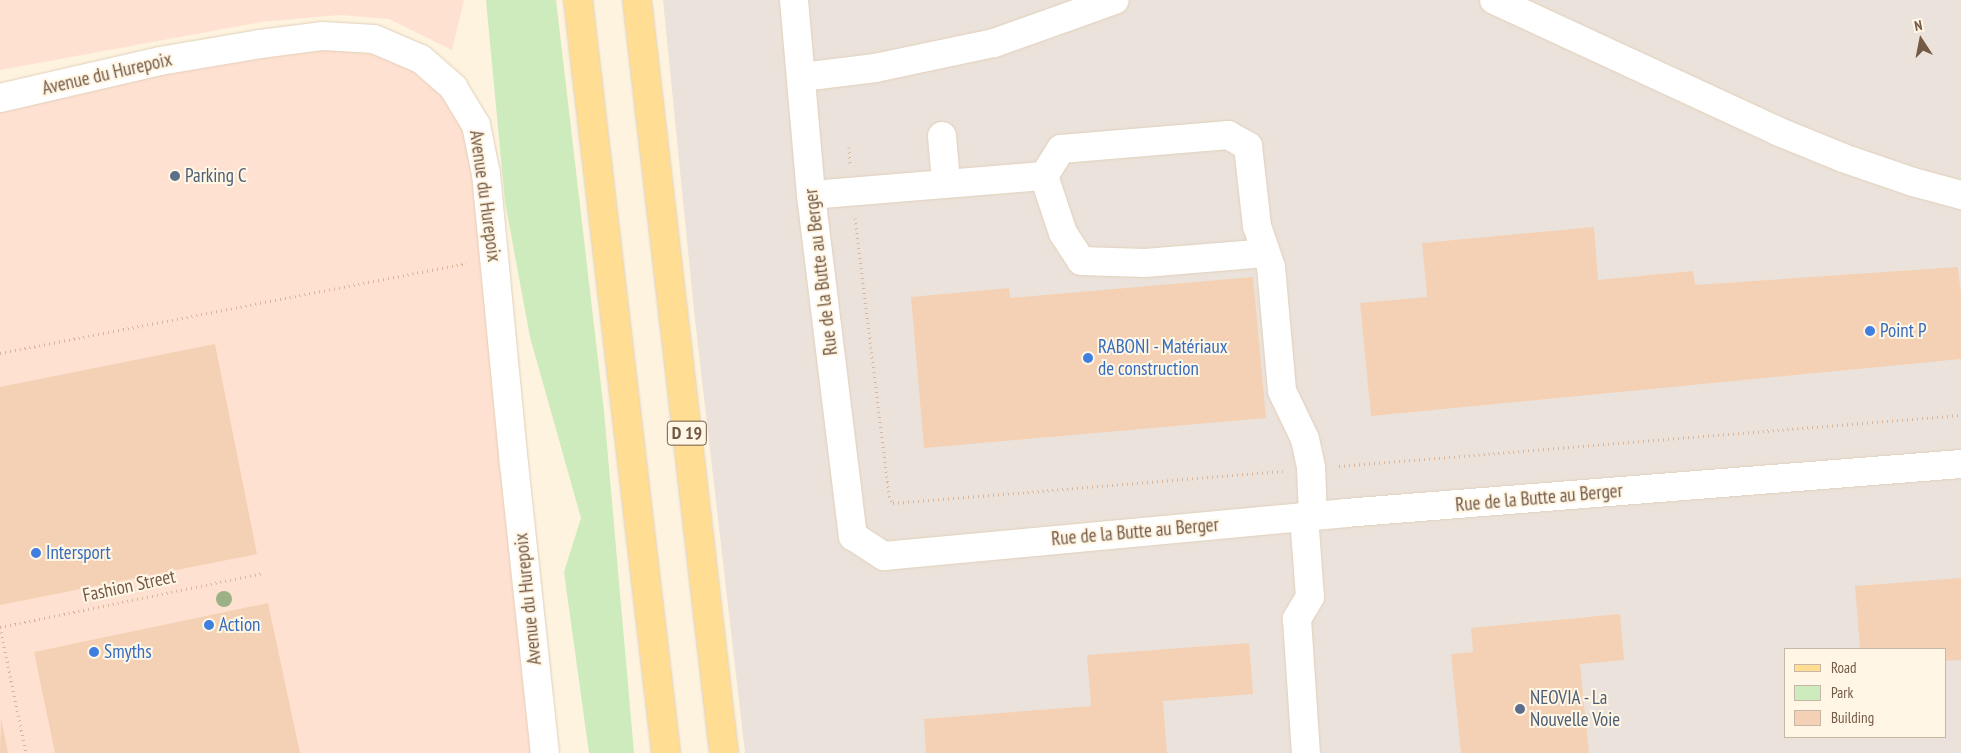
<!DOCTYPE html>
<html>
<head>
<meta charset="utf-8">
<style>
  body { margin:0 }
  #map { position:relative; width:1961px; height:753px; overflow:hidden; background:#fdf3de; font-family:"PT Sans Narrow",sans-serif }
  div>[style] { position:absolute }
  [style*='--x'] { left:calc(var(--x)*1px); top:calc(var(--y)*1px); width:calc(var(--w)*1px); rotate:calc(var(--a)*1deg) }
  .commercial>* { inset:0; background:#ffe1d1 }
  .industrial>* { inset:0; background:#ebe3db }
  .green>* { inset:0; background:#cdebbc }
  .building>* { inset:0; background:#f4d1b4 }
  .path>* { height:3px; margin-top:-1.5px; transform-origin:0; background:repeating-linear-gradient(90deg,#d8b598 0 1px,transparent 0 5px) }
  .roads { filter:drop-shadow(0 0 1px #e1cfba) drop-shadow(0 0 1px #e1cfba) }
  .minor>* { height:28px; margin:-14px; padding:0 14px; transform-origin:14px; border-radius:14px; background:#fff }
  .major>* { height:28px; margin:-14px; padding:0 14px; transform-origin:14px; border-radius:14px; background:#ffdd93 }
  .trees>* { width:16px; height:16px; margin:-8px; border-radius:50%; background:#9cb185 }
  .dots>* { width:14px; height:14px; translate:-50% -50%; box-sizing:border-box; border:2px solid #fff6e5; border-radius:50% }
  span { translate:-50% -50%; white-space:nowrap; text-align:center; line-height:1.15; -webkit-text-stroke:4px #fff6e5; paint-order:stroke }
  .shield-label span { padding:1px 4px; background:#fff6e5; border:1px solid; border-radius:4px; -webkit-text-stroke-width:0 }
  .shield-label { font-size:18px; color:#745945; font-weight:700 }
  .street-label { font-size:19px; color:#745945 }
  .service-label { font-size:19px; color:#4e5e75 }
  .left { translate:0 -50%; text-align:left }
  .shop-label { font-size:19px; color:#366cbe }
  .legend { position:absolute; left:1784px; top:648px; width:162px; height:90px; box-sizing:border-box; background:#fff6e5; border:1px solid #c7b7a5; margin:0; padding:6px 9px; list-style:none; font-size:15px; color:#745945 }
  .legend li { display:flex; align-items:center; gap:10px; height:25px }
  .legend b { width:25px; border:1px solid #c7b7a5 }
  .north { position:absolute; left:1896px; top:15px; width:50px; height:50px; -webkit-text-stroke:4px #fff6e5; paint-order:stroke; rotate:349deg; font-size:14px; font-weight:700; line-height:20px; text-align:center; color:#745945 }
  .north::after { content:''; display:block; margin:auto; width:18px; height:22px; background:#745945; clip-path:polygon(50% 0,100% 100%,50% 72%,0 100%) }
</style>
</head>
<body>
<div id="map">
  <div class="commercial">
    <i style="clip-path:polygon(0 0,464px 0,452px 50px,389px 19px,339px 15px,262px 22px,0 70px)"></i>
    <i style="clip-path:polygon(323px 36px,421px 59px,476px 125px,548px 753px,0 753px,0 97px)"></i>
  </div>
  <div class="industrial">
    <i style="clip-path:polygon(evenodd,663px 0,1961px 0,1961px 753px,745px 753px,694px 311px,663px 0,1785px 649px,1945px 649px,1945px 737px,1785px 737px,1785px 649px)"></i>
  </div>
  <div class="green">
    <i style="clip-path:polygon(486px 0,556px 0,604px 411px,634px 753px,589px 753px,564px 572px,581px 518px,530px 337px,505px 202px)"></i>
  </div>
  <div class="building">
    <i style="clip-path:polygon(1594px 227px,1598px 280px,1693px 271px,1695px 285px,1958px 267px,1961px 295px,1961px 359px,1371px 416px,1360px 303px,1427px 297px,1422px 243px)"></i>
    <i style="clip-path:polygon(1253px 277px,1266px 418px,924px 448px,911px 297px,1009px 288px,1010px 298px)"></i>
    <i style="clip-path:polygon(215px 344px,257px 554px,0 605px,0 387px)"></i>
    <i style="clip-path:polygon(1961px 578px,1961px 660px,1945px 661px,1945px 649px,1860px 649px,1855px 586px)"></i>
    <i style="clip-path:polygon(268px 603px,300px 753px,55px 753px,34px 652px)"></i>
    <i style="clip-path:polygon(1620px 614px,1624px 660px,1580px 664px,1589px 753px,1461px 753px,1451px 654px,1473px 652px,1471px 628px)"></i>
    <i style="clip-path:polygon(1249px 643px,1253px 694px,1163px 701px,1167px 753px,926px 753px,924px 719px,1091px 706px,1087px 655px)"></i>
    <i style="clip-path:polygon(1px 718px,8px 753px,0 753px)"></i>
  </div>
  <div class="path">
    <i style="--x:849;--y:147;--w:18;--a:87"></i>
    <i style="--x:855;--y:218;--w:280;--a:83"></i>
    <i style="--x:889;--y:496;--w:8;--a:60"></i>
    <i style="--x:893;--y:503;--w:391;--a:-4.7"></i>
    <i style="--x:0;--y:353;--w:475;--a:-10.9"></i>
    <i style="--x:1339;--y:466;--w:624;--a:-4.69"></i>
    <i style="--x:0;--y:627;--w:269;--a:-11.6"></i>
    <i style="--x:0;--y:627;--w:129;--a:78.3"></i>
  </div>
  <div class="roads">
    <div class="minor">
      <i style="--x:794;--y:0;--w:196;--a:85"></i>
      <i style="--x:811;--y:195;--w:344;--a:83"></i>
      <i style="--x:853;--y:536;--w:37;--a:33"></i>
      <i style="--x:884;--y:556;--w:463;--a:-5.3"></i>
      <i style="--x:1345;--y:513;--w:618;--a:-4.55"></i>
      <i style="--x:1494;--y:0;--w:312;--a:24.8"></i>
      <i style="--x:1777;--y:131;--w:71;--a:22.2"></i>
      <i style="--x:1843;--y:158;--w:74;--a:18.9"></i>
      <i style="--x:1913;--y:182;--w:50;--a:15.2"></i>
      <i style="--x:802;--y:77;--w:74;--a:-7"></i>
      <i style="--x:875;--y:68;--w:122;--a:-11.9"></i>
      <i style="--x:994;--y:43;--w:128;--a:-19.6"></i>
      <i style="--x:0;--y:98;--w:164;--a:-13"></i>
      <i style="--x:160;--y:61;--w:101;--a:-9.6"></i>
      <i style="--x:260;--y:44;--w:64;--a:-7.2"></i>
      <i style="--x:323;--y:36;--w:51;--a:3.4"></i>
      <i style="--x:374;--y:39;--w:51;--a:23.1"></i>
      <i style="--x:421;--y:59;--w:43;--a:41.2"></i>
      <i style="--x:453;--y:87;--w:44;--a:58.8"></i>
      <i style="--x:476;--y:125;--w:50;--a:78.5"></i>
      <i style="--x:486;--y:174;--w:291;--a:84.5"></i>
      <i style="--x:514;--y:464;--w:291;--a:83.9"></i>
      <i style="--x:942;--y:136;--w:46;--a:85"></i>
      <i style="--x:1044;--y:176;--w:32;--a:-58"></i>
      <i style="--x:1061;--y:149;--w:168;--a:-4.8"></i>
      <i style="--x:1228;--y:135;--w:23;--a:29"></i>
      <i style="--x:1248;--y:146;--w:81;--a:83.6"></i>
      <i style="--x:1257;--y:226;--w:43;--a:71.1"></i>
      <i style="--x:1271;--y:267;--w:124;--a:84.9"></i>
      <i style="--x:1282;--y:391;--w:53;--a:64.4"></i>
      <i style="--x:1305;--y:439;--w:30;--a:78"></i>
      <i style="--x:1311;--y:468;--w:48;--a:87.6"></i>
      <i style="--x:1044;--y:176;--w:60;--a:71.6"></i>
      <i style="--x:1063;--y:233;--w:33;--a:57"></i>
      <i style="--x:1081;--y:261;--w:64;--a:1.8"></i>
      <i style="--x:1145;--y:263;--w:121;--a:-4.7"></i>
      <i style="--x:811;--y:195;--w:234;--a:-4.7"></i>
      <i style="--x:1304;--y:516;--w:81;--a:85.8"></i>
      <i style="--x:1310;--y:597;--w:26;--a:121"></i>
      <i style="--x:1297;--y:619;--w:134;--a:86.2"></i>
    </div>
    <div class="major">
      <i style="--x:578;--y:0;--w:758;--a:83.33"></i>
      <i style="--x:637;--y:0;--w:758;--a:83.41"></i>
    </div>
  </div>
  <div class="trees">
    <i style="left:224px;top:599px"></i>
  </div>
  <div class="dots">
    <i style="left:175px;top:176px;background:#5c6f8a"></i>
    <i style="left:1870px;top:331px;background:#3f7fe0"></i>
    <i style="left:1088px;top:358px;background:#3f7fe0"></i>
    <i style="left:36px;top:553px;background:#3f7fe0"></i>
    <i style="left:209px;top:625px;background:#3f7fe0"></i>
    <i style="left:94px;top:652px;background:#3f7fe0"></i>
    <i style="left:1520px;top:709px;background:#5c6f8a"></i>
  </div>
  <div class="shield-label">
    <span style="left:687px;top:433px">D 19</span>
  </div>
  <div class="street-label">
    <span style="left:107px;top:74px;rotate:-13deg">Avenue du Hurepoix</span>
    <span style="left:485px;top:196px;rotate:82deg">Avenue du Hurepoix</span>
    <span style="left:821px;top:272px;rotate:-97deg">Rue de la Butte au Berger</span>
    <span style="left:1539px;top:498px;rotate:-5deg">Rue de la Butte au Berger</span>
    <span style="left:1135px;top:532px;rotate:-5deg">Rue de la Butte au Berger</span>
    <span style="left:129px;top:586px;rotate:-12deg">Fashion Street</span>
    <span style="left:528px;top:599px;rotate:-96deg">Avenue du Hurepoix</span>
  </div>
  <div class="service-label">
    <span class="left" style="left:185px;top:176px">Parking C</span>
    <span class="left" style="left:1530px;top:709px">NEOVIA - La<br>Nouvelle Voie</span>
  </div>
  <div class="shop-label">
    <span class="left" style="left:1880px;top:331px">Point P</span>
    <span class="left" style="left:1098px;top:358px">RABONI - Matériaux<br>de construction</span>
    <span class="left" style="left:46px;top:553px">Intersport</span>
    <span class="left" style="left:219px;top:625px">Action</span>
    <span class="left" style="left:104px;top:652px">Smyths</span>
  </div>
  <ul class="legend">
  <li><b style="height:6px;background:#ffdd93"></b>Road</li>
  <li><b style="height:14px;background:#cdebbc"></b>Park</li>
  <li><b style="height:14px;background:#f4d1b4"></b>Building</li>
  </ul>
  <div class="north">N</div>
</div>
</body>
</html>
